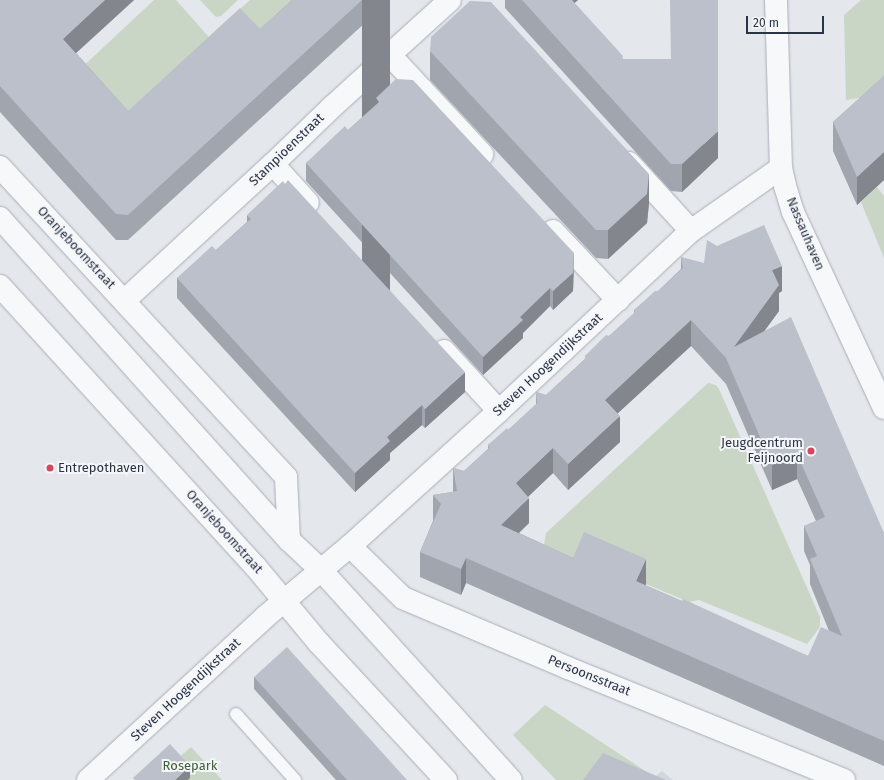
<!DOCTYPE html>
<html>
<head>
<meta charset="utf-8">
<style>
  body { margin:0 }
  #map { position:relative; width:884px; height:780px; overflow:hidden; background:#e4e7ec; font-family:"Fira Sans",sans-serif }
  div>[style] { position:absolute }
  [style*='--x'] { left:calc(var(--x)*1px); top:calc(var(--y)*1px); width:calc(var(--w)*1px); rotate:calc(var(--a)*1deg) }
  .built>* { inset:0; background:#d2d6de }
  .green>* { inset:0; background:#c9d6c5 }
  .roads { filter:drop-shadow(0 0 1px #a9aeb7) drop-shadow(0 0 1px #a9aeb7) }
  .lane>* { height:12px; margin:-6px; padding:0 6px; transform-origin:6px; border-radius:6px; background:#f7f8fa }
  .street>* { height:22px; margin:-11px; padding:0 11px; transform-origin:11px; border-radius:11px; background:#f7f8fa }
  .wall>* { inset:0; background:#a1a5ae }
  .shaded-wall>* { inset:0; background:#83868d; transform-origin:0 0 }
  .building>* { inset:0; background:#bbc0ca }
  .dots>* { width:11px; height:11px; translate:-50% -50%; box-sizing:border-box; border:2px solid #f4f6f9; border-radius:50% }
  span { translate:-50% -50%; white-space:nowrap; text-align:center; line-height:1.15; -webkit-text-stroke:4px #f4f6f9; paint-order:stroke }
  .street-label { font-size:13px; color:#2b3445 }
  .poi-label { font-size:13px; color:#2b3445 }
  .right { translate:-100% -50%; text-align:right }
  .left { translate:0 -50%; text-align:left }
  .park-label { font-size:13px; color:#3f6138 }
  .scale { position:absolute; left:746px; top:16px; width:78px; height:18px; box-sizing:border-box; border:2px solid #2b3445; border-top:0; padding-left:5px; font-size:12px; line-height:14px; white-space:nowrap; color:#2b3445; -webkit-text-stroke:3px #f4f6f9; paint-order:stroke }
</style>
</head>
<body>
<div id="map">
  <div class="built">
    <i style="clip-path:polygon(662px 771px,673px 780px,651px 780px)"></i>
  </div>
  <div class="green">
    <i style="clip-path:polygon(154px 0,176px 0,216px 45px,132px 130px,77px 72px)"></i>
    <i style="clip-path:polygon(200px 0,238px 0,221px 16px,216px 17px)"></i>
    <i style="clip-path:polygon(250px 0,297px 0,248px 45px,226px 22px)"></i>
    <i style="clip-path:polygon(861px 0,884px 0,884px 79px,870px 93px,859px 98px,846px 100px,844px 15px)"></i>
    <i style="clip-path:polygon(877px 187px,884px 196px,884px 258px,861px 202px)"></i>
    <i style="clip-path:polygon(708px 383px,716px 385px,719px 389px,820px 617px,820px 627px,807px 644px,699px 600px,689px 602px,646px 584px,582px 563px,544px 545px,546px 533px)"></i>
    <i style="clip-path:polygon(545px 705px,656px 778px,653px 780px,556px 780px,513px 735px)"></i>
    <i style="clip-path:polygon(191px 747px,222px 780px,153px 780px)"></i>
  </div>
  <div class="roads">
    <div class="lane">
      <i style="--x:236;--y:714;--w:89;--a:48.2"></i>
    </div>
    <div class="street">
      <i style="--x:776;--y:0;--w:168;--a:88.3"></i>
      <i style="--x:781;--y:168;--w:18;--a:77"></i>
      <i style="--x:785;--y:186;--w:27;--a:73"></i>
      <i style="--x:793;--y:212;--w:216;--a:65.1"></i>
      <i style="--x:389;--y:54;--w:137;--a:47.1"></i>
      <i style="--x:629;--y:163;--w:92;--a:47.6"></i>
      <i style="--x:273;--y:164;--w:52;--a:48.1"></i>
      <i style="--x:0;--y:167;--w:422;--a:47.3"></i>
      <i style="--x:286;--y:477;--w:63;--a:87.3"></i>
      <i style="--x:0;--y:218;--w:433;--a:48.1"></i>
      <i style="--x:289;--y:540;--w:44;--a:43.2"></i>
      <i style="--x:321;--y:570;--w:283;--a:47.9"></i>
      <i style="--x:553;--y:231;--w:95;--a:46.7"></i>
      <i style="--x:0;--y:286;--w:379;--a:47.7"></i>
      <i style="--x:255;--y:566;--w:100;--a:50.3"></i>
      <i style="--x:319;--y:643;--w:187;--a:47.2"></i>
      <i style="--x:125;--y:300;--w:201;--a:-42.6"></i>
      <i style="--x:273;--y:164;--w:82;--a:-44"></i>
      <i style="--x:332;--y:107;--w:159;--a:-42.2"></i>
      <i style="--x:444;--y:351;--w:81;--a:47.5"></i>
      <i style="--x:350;--y:546;--w:74;--a:44.5"></i>
      <i style="--x:403;--y:598;--w:179;--a:23"></i>
      <i style="--x:568;--y:668;--w:298;--a:22.1"></i>
      <i style="--x:88;--y:780;--w:241;--a:-42.6"></i>
      <i style="--x:265;--y:617;--w:111;--a:-39.9"></i>
      <i style="--x:350;--y:546;--w:201;--a:-42.2"></i>
      <i style="--x:499;--y:411;--w:263;--a:-43.2"></i>
      <i style="--x:691;--y:231;--w:110;--a:-35"></i>
    </div>
  </div>
  <div class="wall">
    <i style="clip-path:polygon(0 0,134px 0,76px 53px,128px 111px,260px 29px,292px 0,390px 0,128px 240px,116px 240px,0 112px)"></i>
    <i style="clip-path:polygon(505px 0,578px 0,574px 3px,623px 59px,718px 158px,682px 192px,671px 191px,505px 8px)"></i>
    <i style="clip-path:polygon(430px 51px,649px 203px,647px 223px,608px 259px,596px 258px,430px 80px)"></i>
    <i style="clip-path:polygon(884px 76px,884px 180px,857px 205px,833px 151px,833px 122px)"></i>
    <i style="clip-path:polygon(376px 98px,574px 271px,573px 291px,553px 310px,550px 306px,523px 333px,523px 338px,483px 375px,306px 181px,306px 163px,348px 130px,376px 105px)"></i>
    <i style="clip-path:polygon(247px 215px,465px 392px,425px 428px,422px 425px,390px 453px,390px 460px,355px 492px,177px 298px,177px 278px,216px 250px,247px 222px)"></i>
    <i style="clip-path:polygon(evenodd,681px 257px,782px 291px,779px 293px,779px 311px,764px 331px,884px 533px,884px 766px,466px 583px,461px 595px,420px 577px,420px 552px,433px 521px,433px 495px,453px 492px,453px 468px,464px 471px,488px 449px,488px 445px,508px 430px,536px 405px,536px 392px,546px 395px,585px 359px,585px 356px,609px 336px,634px 314px,634px 310px,658px 291px,681px 269px,681px 257px,691px 346px,726px 384px,772px 490px,797px 479px,816px 521px,804px 526px,804px 551px,810px 565px,810px 584px,829px 631px,808px 656px,645px 585px,646px 584px,573px 558px,519px 533px,529px 523px,528px 497px,553px 473px,568px 490px,620px 442px,618px 413px,691px 346px)"></i>
    <i style="clip-path:polygon(254px 677px,407px 780px,336px 780px,254px 689px)"></i>
  </div>
  <div class="shaded-wall">
    <i style="clip-path:polygon(105px 0,134px 0,63px 65px,63px 39px)"></i>
    <i style="left:362px;top:0;width:28px;height:318px"></i>
    <i style="clip-path:polygon(561px 0,578px 0,561px 15px)"></i>
    <i style="clip-path:polygon(718px 131px,718px 158px,682px 192px,682px 164px)"></i>
    <i style="clip-path:polygon(884px 152px,884px 180px,857px 205px,857px 177px)"></i>
    <i style="clip-path:polygon(649px 174px,649px 203px,647px 223px,608px 259px,608px 230px)"></i>
    <i style="clip-path:polygon(574px 253px,573px 291px,553px 310px,553px 291px)"></i>
    <i style="clip-path:polygon(782px 266px,782px 291px,779px 293px,779px 311px,734px 373px,734px 347px,772px 270px)"></i>
    <i style="clip-path:polygon(550px 288px,550px 306px,523px 333px,523px 338px,483px 375px,483px 357px,520px 317px)"></i>
    <i style="clip-path:polygon(691px 320px,691px 346px,605px 425px,605px 400px)"></i>
    <i style="clip-path:polygon(465px 372px,465px 392px,425px 428px,425px 409px)"></i>
    <i style="clip-path:polygon(422px 405px,422px 425px,390px 453px,390px 460px,355px 492px,355px 473px,387px 437px)"></i>
    <i style="clip-path:polygon(620px 416px,620px 442px,568px 490px,568px 464px)"></i>
    <i style="clip-path:polygon(553px 448px,553px 473px,516px 508px,516px 483px)"></i>
    <i style="clip-path:polygon(797px 454px,797px 479px,772px 490px,772px 465px)"></i>
    <i style="clip-path:polygon(529px 498px,529px 523px,501px 550px,501px 525px)"></i>
    <i style="clip-path:polygon(466px 558px,466px 583px,461px 595px,461px 569px)"></i>
    <i style="clip-path:polygon(646px 559px,646px 584px,636px 606px,636px 581px)"></i>
    <i style="clip-path:polygon(190px 766px,190px 778px,188px 780px,175px 780px)"></i>
  </div>
  <div class="building">
    <i style="clip-path:polygon(0 0,105px 0,63px 39px,128px 111px,240px 8px,260px 29px,292px 0,362px 0,128px 215px,116px 214px,0 86px)"></i>
    <i style="clip-path:polygon(522px 0,572px 0,623px 56px,622px 59px,671px 59px,670px 0,718px 0,718px 131px,682px 164px,671px 164px)"></i>
    <i style="clip-path:polygon(470px 1px,491px 2px,649px 174px,647px 194px,608px 230px,596px 230px,430px 51px,431px 37px)"></i>
    <i style="clip-path:polygon(884px 76px,884px 152px,857px 177px,833px 122px)"></i>
    <i style="clip-path:polygon(396px 79px,413px 80px,574px 253px,573px 273px,553px 291px,550px 288px,520px 317px,523px 320px,483px 357px,306px 163px,345px 126px,348px 130px,379px 102px,376px 98px)"></i>
    <i style="clip-path:polygon(288px 180px,465px 372px,425px 409px,422px 405px,387px 437px,390px 441px,355px 473px,177px 278px,212px 246px,216px 250px,251px 219px,247px 215px,283px 181px,285px 184px)"></i>
    <i style="clip-path:polygon(evenodd,764px 225px,782px 266px,772px 270px,779px 285px,734px 347px,791px 317px,884px 533px,884px 741px,466px 558px,461px 569px,420px 552px,441px 504px,433px 495px,457px 491px,453px 468px,464px 471px,489px 448px,488px 445px,507px 428px,508px 430px,537px 403px,536px 392px,546px 395px,585px 359px,585px 356px,606px 335px,609px 336px,635px 312px,634px 310px,655px 291px,658px 291px,683px 268px,681px 257px,704px 263px,707px 240px,717px 246px,764px 225px,691px 320px,726px 358px,772px 465px,797px 454px,825px 517px,804px 526px,817px 556px,810px 559px,842px 636px,821px 627px,808px 656px,683px 599px,682px 601px,636px 581px,646px 559px,584px 532px,573px 558px,501px 525px,529px 498px,516px 483px,553px 448px,568px 464px,620px 416px,605px 400px,691px 320px)"></i>
    <i style="clip-path:polygon(287px 647px,407px 780px,347px 780px,254px 677px)"></i>
    <i style="clip-path:polygon(170px 744px,190px 766px,175px 780px,135px 780px,133px 778px)"></i>
    <i style="clip-path:polygon(603px 753px,666px 780px,583px 780px)"></i>
  </div>
  <div class="dots">
    <i style="left:811px;top:451px;background:#d1495b"></i>
    <i style="left:50px;top:468px;background:#d1495b"></i>
  </div>
  <div class="street-label">
    <span style="left:287px;top:150px;rotate:-44deg">Stampioenstraat</span>
    <span style="left:805px;top:234px;rotate:67deg">Nassauhaven</span>
    <span style="left:76px;top:248px;rotate:47deg">Oranjeboomstraat</span>
    <span style="left:548px;top:365px;rotate:-43deg">Steven Hoogendijkstraat</span>
    <span style="left:224px;top:532px;rotate:48deg">Oranjeboomstraat</span>
    <span style="left:589px;top:676px;rotate:22deg">Persoonsstraat</span>
    <span style="left:186px;top:690px;rotate:-43deg">Steven Hoogendijkstraat</span>
  </div>
  <div class="poi-label">
    <span class="right" style="left:803px;top:451px">Jeugdcentrum<br>Feijnoord</span>
    <span class="left" style="left:58px;top:468px">Entrepothaven</span>
  </div>
  <div class="park-label">
    <span style="left:190px;top:766px">Rosepark</span>
  </div>
  <div class="scale">20 m</div>
</div>
</body>
</html>
